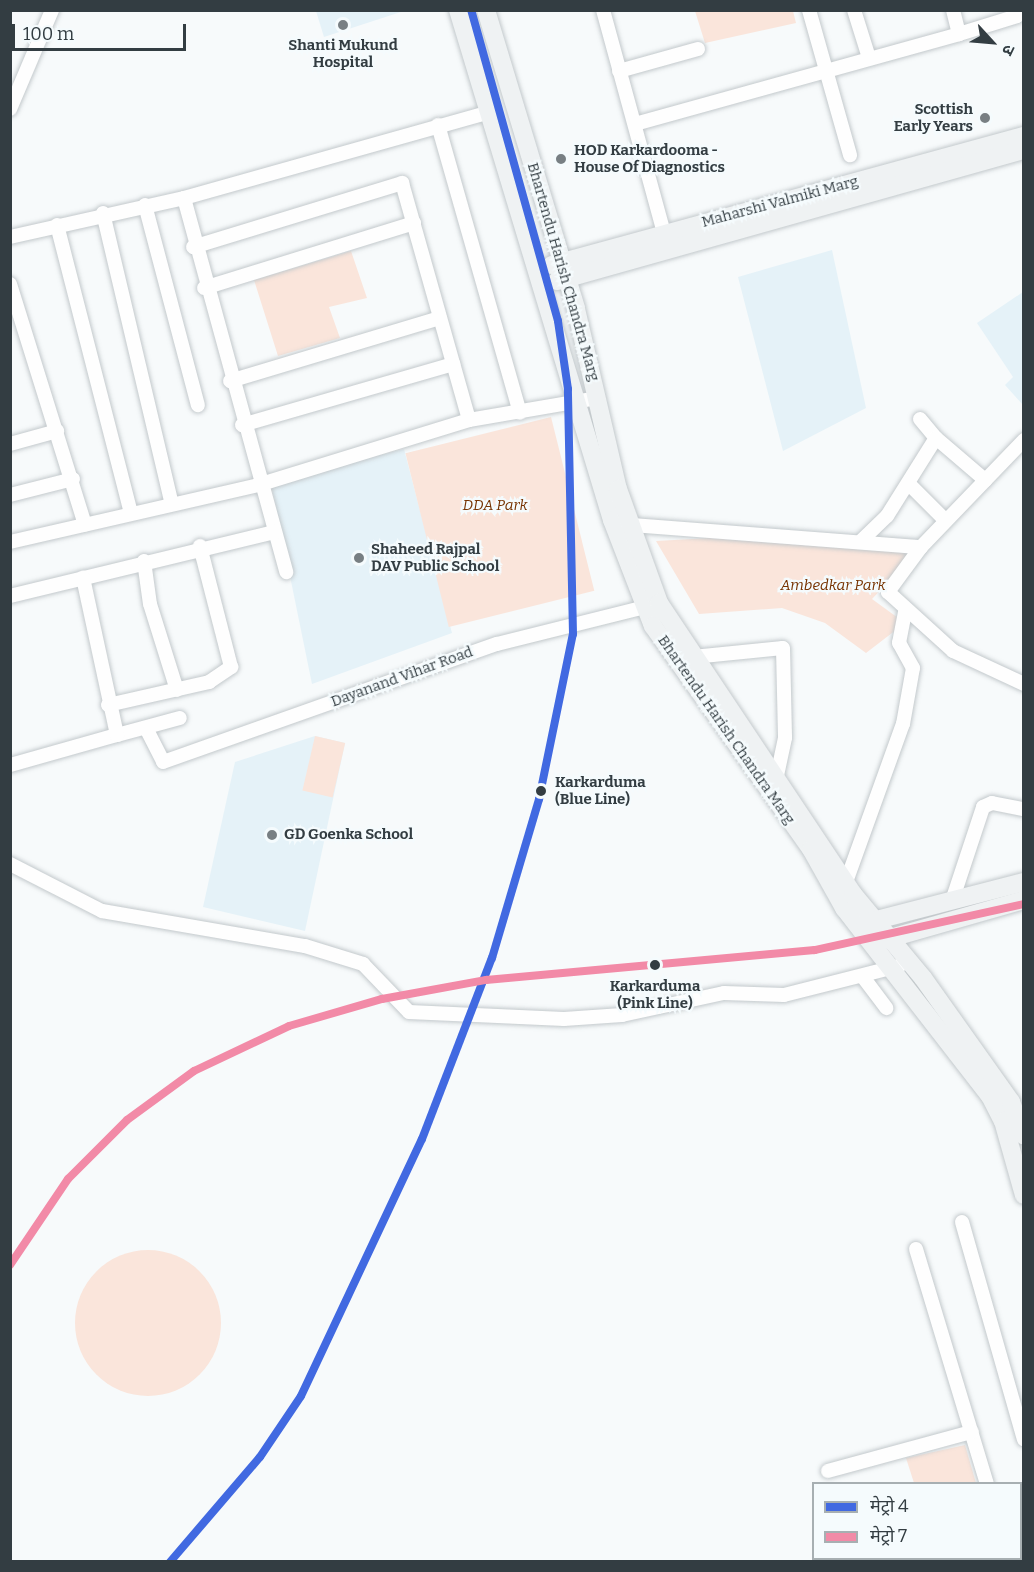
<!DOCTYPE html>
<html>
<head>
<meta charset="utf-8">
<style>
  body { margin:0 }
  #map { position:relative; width:1034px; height:1572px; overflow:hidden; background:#f7fafb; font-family:Bitter,"Noto Sans Devanagari",serif }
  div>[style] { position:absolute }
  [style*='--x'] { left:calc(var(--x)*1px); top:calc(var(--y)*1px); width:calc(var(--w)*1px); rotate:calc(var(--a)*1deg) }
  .built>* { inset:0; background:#e5f2f8 }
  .green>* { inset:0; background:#fae5db; transform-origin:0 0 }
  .round { border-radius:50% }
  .roads { filter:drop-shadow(0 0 2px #c3c9cc) drop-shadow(0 0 2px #c3c9cc) }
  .street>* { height:14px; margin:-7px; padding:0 7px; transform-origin:7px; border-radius:7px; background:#fefefe }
  .secondary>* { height:18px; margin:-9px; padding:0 9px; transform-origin:9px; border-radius:9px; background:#eff2f3 }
  .metro-1>* { height:8px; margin:-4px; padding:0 4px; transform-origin:4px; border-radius:4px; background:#4169e1 }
  .metro-2>* { height:8px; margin:-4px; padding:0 4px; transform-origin:4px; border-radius:4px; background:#f28aa7 }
  .dots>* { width:16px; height:16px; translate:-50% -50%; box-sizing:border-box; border:3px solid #f5fbfd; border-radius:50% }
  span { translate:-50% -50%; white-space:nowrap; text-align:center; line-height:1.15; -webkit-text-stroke:4.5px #f5fbfd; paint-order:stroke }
  .poi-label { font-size:15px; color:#333d42; font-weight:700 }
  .right { translate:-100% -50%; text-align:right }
  .left { translate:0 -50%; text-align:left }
  .street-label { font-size:15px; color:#333d42 }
  .park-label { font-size:15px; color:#773301; font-style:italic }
  .stop-label { font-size:15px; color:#333d42; font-weight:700 }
  .frame { position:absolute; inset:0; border:12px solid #333d42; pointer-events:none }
  .legend { position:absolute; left:812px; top:1482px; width:210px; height:78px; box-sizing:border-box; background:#f5fbfd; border:2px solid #a7afb2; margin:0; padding:8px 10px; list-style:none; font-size:18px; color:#333d42 }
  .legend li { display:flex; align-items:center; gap:12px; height:30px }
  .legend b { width:30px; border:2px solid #a7afb2 }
  .north { position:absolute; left:962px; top:12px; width:60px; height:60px; -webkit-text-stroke:4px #f5fbfd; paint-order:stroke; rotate:116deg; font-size:16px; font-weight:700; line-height:24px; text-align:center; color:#333d42 }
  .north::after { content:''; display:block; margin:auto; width:21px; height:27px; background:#333d42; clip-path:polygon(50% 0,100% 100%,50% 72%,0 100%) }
  .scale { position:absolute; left:12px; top:24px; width:174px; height:27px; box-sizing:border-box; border:3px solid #333d42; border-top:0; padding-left:8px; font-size:18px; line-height:21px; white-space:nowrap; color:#333d42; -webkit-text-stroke:4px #f5fbfd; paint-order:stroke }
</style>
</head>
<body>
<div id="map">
  <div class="built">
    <i style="clip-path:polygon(407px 10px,324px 37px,316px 11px,316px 10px)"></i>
    <i style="clip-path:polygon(832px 250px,866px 408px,783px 451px,738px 277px)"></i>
    <i style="clip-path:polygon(1023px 292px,1023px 405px,1005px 385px,1013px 377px,977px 323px)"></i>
    <i style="clip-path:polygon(404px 449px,452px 633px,312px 684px,271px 483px)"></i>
    <i style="clip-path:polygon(315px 736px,345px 743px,305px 931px,203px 907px,235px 762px)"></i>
  </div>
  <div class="green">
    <i style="clip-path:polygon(695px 11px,793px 11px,796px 23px,705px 43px)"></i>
    <i style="clip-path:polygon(351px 251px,367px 298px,329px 307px,340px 338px,278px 356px,254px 280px)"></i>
    <i style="left:551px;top:417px;width:179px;height:150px;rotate:76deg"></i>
    <i style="clip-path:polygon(710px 538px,909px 553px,911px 558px,872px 599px,905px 623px,866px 653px,825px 623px,782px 608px,699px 614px,656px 541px)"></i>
    <i style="left:315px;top:736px;width:31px;height:56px;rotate:13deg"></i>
    <i class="round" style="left:75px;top:1250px;width:146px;height:146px"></i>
    <i style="clip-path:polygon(965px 1445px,976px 1483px,914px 1483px,906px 1458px)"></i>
  </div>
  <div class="roads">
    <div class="street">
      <i style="--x:603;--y:10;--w:231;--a:74.7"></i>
      <i style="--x:809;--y:10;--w:151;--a:74.2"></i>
      <i style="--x:854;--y:10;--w:50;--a:72.6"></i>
      <i style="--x:953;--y:10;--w:25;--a:76"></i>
      <i style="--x:619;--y:71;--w:82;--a:-15.6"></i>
      <i style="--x:10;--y:109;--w:108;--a:-67"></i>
      <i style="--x:635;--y:124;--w:336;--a:-15.5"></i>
      <i style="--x:959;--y:34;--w:61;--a:-17.2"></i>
      <i style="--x:1017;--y:16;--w:6;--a:-99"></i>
      <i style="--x:438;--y:125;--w:299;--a:74.1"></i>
      <i style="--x:184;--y:198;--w:388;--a:74.7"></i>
      <i style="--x:145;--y:205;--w:207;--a:75.2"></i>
      <i style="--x:103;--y:213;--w:296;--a:76.7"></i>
      <i style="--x:57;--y:225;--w:297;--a:75.6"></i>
      <i style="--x:10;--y:237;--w:178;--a:-12.6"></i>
      <i style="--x:184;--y:198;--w:317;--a:-15.7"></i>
      <i style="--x:193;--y:247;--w:219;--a:-17"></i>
      <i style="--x:402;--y:183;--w:246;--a:74.2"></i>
      <i style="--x:10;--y:284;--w:252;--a:72.7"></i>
      <i style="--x:204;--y:288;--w:220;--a:-17.2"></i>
      <i style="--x:230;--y:381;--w:219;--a:-16.7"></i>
      <i style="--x:920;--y:419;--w:25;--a:50"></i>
      <i style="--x:242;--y:425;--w:220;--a:-16.1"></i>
      <i style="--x:1024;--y:440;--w:149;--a:133.9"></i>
      <i style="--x:921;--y:547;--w:56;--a:126.3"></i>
      <i style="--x:888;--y:592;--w:88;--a:42.2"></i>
      <i style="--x:953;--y:651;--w:78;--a:24.9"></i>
      <i style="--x:10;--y:444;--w:49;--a:-15.5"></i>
      <i style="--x:909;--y:484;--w:52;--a:45"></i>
      <i style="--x:10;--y:495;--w:65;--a:-14.3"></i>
      <i style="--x:632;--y:525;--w:290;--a:4.4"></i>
      <i style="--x:861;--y:541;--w:36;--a:-44"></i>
      <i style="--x:887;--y:516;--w:92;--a:-57.9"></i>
      <i style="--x:936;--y:438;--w:65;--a:40.6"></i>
      <i style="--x:10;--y:542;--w:254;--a:-12.9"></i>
      <i style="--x:258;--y:485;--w:221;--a:-17.1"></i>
      <i style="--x:469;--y:420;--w:131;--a:-9.7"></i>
      <i style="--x:144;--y:561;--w:43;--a:82.1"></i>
      <i style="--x:150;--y:604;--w:90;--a:72.6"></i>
      <i style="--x:10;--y:596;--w:272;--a:-13.6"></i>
      <i style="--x:693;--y:657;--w:90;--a:-5.7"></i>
      <i style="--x:783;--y:648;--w:90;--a:88.7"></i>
      <i style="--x:785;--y:738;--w:40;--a:102"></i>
      <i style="--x:108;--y:705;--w:104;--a:-12.8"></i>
      <i style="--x:209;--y:682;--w:27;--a:-34"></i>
      <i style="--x:231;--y:667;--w:125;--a:-104.4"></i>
      <i style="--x:146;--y:728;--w:38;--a:63"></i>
      <i style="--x:163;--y:762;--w:354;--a:-19.5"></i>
      <i style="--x:497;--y:644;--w:162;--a:-14"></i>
      <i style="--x:117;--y:735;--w:65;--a:-15.1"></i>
      <i style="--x:10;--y:765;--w:111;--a:-15.7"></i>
      <i style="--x:117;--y:735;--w:161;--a:-102.2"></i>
      <i style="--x:10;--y:864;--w:103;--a:27.1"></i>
      <i style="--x:102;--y:911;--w:206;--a:9.8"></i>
      <i style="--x:305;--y:946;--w:61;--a:17.2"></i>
      <i style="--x:363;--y:964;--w:66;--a:46.2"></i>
      <i style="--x:409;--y:1012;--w:155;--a:2.6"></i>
      <i style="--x:564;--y:1019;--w:58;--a:-3.9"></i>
      <i style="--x:622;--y:1015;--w:104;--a:-12.2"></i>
      <i style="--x:724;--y:993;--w:60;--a:1.9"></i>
      <i style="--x:784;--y:995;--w:119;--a:-14.2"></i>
      <i style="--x:846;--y:882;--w:168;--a:-70.2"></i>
      <i style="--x:903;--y:724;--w:57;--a:-79.9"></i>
      <i style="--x:913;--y:668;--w:29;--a:-119"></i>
      <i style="--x:899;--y:643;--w:33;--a:-79"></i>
      <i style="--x:952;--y:901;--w:99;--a:-71.7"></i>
      <i style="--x:983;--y:807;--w:10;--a:-24"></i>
      <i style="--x:992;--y:803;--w:33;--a:11"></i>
      <i style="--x:863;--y:977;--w:39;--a:53"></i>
      <i style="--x:962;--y:1222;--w:226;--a:74.1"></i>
      <i style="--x:916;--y:1249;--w:245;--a:73.2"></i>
      <i style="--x:828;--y:1471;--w:149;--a:-15.2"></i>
      <i style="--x:1007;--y:1558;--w:4;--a:90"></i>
      <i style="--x:897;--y:1562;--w:15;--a:-16"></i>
    </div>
    <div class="secondary">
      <i style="--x:458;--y:10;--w:533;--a:73.2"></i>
      <i style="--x:612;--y:520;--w:114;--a:68.9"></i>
      <i style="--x:653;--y:626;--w:273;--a:54.7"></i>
      <i style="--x:811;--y:849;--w:68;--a:60.8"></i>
      <i style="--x:844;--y:908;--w:238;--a:52.2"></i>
      <i style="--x:990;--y:1096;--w:28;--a:63"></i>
      <i style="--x:1003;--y:1121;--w:77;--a:74.2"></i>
      <i style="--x:486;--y:10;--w:312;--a:73.2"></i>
      <i style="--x:576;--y:309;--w:185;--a:76.9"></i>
      <i style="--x:618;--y:489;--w:121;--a:70.2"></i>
      <i style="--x:659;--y:603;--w:350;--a:56.3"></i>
      <i style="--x:853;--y:894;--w:109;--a:50.2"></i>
      <i style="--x:923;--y:978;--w:152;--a:54.6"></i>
      <i style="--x:1011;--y:1102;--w:36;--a:69"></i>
      <i style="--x:552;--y:265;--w:489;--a:-15.3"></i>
      <i style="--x:557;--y:281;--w:485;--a:-15.7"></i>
      <i style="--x:865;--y:923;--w:164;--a:-14.5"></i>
      <i style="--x:880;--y:941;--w:150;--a:-15.9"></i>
    </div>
  </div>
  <div class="metro-1">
    <i style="--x:170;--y:1562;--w:138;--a:-49.4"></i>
    <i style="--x:260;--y:1457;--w:73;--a:-56.1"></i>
    <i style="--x:301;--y:1396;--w:284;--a:-64.8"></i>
    <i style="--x:422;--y:1139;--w:194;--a:-68.9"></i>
    <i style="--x:492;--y:958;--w:166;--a:-73.5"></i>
    <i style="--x:539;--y:799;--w:168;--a:-78.4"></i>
    <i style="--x:573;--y:634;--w:245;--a:-91.2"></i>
    <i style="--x:568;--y:389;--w:69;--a:-98.4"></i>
    <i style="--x:558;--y:321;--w:323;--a:-105.6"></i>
  </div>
  <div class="metro-2">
    <i style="--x:10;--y:1265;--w:104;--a:-56"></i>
    <i style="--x:68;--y:1179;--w:83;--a:-45"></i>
    <i style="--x:127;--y:1120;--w:83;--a:-36.2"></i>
    <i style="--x:194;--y:1071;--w:105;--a:-25.3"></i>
    <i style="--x:289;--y:1026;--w:97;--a:-16.2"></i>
    <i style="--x:382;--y:999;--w:106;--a:-10.4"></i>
    <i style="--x:486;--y:980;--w:330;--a:-5.2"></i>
    <i style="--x:815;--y:950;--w:214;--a:-12.4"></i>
  </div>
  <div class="dots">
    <i style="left:343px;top:25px;background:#787f83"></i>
    <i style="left:985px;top:118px;background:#787f83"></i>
    <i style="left:561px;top:159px;background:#787f83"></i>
    <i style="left:359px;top:558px;background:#787f83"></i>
    <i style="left:541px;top:791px;background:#333d42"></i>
    <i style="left:272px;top:835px;background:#787f83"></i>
    <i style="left:655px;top:965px;background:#333d42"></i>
  </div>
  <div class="poi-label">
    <span style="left:343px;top:54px">Shanti Mukund<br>Hospital</span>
    <span class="right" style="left:973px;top:118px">Scottish<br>Early Years</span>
    <span class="left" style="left:574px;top:159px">HOD Karkardooma -<br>House Of Diagnostics</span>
    <span class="left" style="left:371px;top:558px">Shaheed Rajpal<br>DAV Public School</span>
    <span class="left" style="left:284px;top:835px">GD Goenka School</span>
  </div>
  <div class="street-label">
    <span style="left:780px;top:202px;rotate:-15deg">Maharshi Valmiki Marg</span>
    <span style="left:563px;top:272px;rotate:74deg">Bhartendu Harish Chandra Marg</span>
    <span style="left:402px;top:677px;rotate:-20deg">Dayanand Vihar Road</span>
    <span style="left:726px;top:730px;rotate:55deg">Bhartendu Harish Chandra Marg</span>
  </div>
  <div class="park-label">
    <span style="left:495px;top:506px">DDA Park</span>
    <span style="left:833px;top:586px">Ambedkar Park</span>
  </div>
  <div class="stop-label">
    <span class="left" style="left:555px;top:791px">Karkarduma<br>(Blue Line)</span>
    <span style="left:655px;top:995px">Karkarduma<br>(Pink Line)</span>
  </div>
  <div class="frame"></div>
  <ul class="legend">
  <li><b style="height:8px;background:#4169e1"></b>मेट्रो 4</li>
  <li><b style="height:8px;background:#f28aa7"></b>मेट्रो 7</li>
  </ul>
  <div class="north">उ</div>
  <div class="scale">100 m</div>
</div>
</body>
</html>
